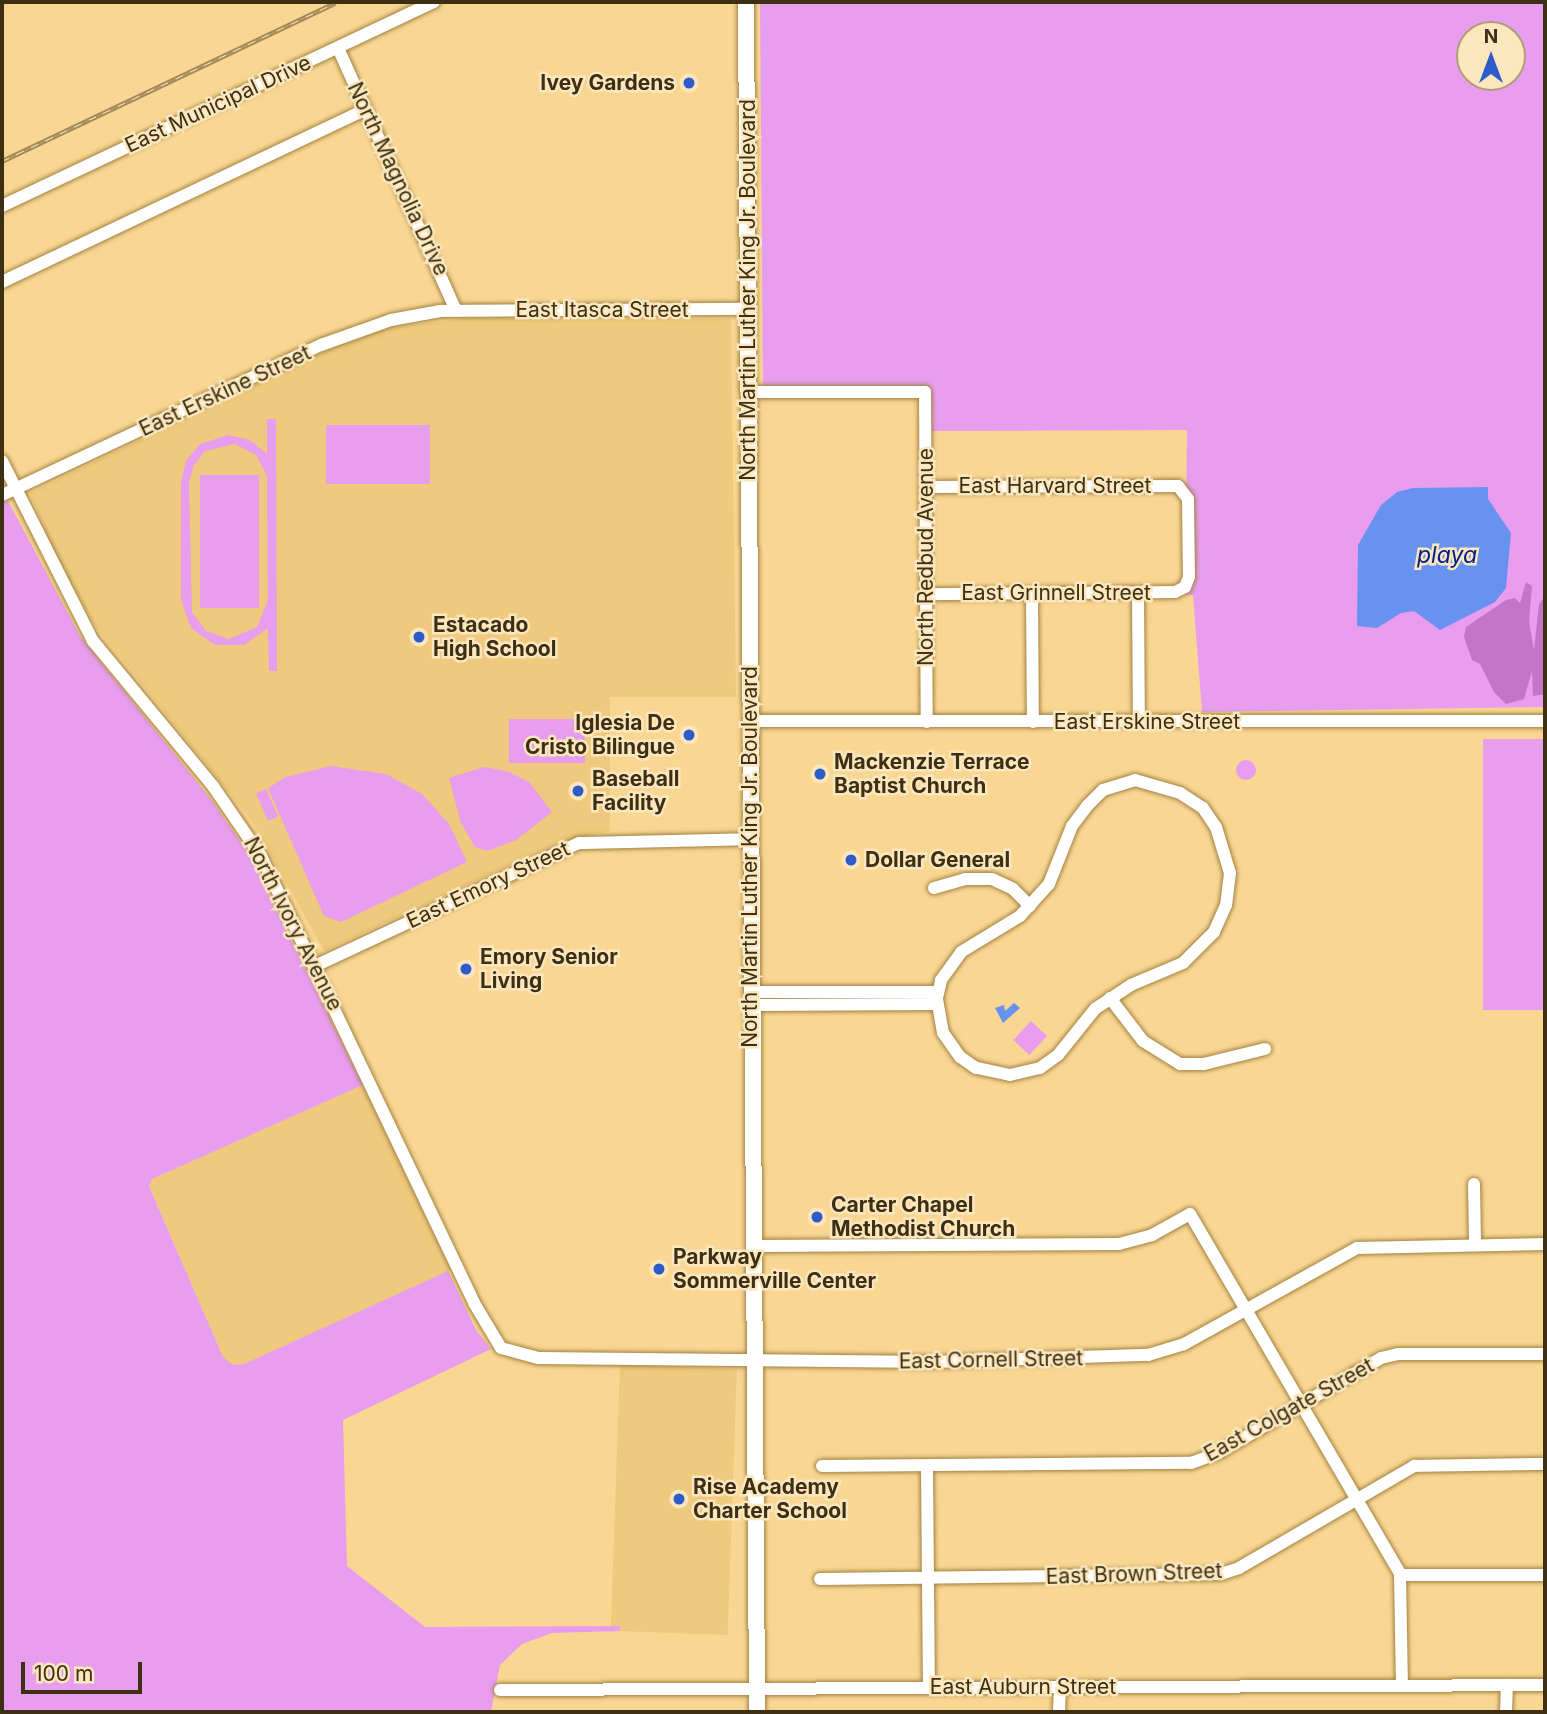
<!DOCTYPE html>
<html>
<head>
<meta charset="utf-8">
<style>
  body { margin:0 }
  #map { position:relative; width:1547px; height:1714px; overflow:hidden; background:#f9d793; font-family:Inter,sans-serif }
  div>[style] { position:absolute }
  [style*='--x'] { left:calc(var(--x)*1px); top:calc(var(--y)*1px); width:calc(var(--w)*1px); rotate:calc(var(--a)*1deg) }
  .built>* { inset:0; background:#efc97d; transform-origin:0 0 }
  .green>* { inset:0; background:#e89def; transform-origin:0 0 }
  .round { border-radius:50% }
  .forest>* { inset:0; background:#c275c9 }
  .water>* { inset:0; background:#6792ef }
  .roads { filter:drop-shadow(0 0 2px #a28240) drop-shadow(0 0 2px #a28240) }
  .minor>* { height:12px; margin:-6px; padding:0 6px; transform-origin:6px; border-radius:6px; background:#fff }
  .major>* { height:16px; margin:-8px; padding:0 8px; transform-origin:8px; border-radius:8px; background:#fff }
  .rail>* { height:5px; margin-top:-2.5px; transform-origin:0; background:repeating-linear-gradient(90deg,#fbe6be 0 8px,#a28a58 0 16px); box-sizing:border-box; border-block:2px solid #a28a58 }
  .dots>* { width:19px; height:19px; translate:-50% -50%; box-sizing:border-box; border:4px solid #fbe6be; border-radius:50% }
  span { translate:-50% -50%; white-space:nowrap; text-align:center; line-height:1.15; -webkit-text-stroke:5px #fbe6be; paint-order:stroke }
  .poi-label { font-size:21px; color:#3c2f13; font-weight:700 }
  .right { translate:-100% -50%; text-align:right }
  .left { translate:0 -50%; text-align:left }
  .street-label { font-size:21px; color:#3c2f13 }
  .water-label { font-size:23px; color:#011f8a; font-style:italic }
  .frame { position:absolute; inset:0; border:4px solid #3c2f13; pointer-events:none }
  .north { position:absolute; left:1456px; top:21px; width:70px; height:70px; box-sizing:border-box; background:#fbe6be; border:2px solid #af9d7a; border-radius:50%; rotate:0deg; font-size:19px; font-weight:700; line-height:28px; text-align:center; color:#3c2f13 }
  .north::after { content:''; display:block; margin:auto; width:24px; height:32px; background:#2d5cca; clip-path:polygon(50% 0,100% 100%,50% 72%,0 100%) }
  .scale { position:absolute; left:21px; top:1662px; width:121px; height:32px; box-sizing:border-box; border:4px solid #3c2f13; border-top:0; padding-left:9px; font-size:21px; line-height:24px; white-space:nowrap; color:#3c2f13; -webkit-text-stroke:5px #fbe6be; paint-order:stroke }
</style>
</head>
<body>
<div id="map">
  <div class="built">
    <i style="clip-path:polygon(469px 318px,731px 319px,736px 697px,610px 697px,610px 831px,560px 842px,324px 951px,252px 821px,96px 627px,56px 557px,30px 493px,327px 350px,389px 328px)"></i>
    <i style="clip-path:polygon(363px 1085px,451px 1270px,244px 1364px,233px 1365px,223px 1357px,149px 1185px,152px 1179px)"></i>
    <i style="left:620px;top:1365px;width:117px;height:266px;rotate:2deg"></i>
  </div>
  <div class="green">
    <i style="clip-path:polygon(evenodd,760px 2px,1545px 2px,1545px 707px,1202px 712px,1193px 595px,1185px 595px,1187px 430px,932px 431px,920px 398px,763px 398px,760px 2px,1470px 35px,1512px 35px,1512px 77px,1470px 77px,1470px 35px)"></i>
    <i style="clip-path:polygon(evenodd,267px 419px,276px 419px,277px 671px,269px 671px,268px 628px,244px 645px,215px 645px,191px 628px,181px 600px,181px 482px,186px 461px,200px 444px,228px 435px,250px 440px,267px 454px,267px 419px,235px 444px,256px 455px,267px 476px,268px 600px,257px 627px,229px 639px,206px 631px,192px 612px,189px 482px,194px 465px,205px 451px,235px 444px)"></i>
    <i style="left:326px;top:425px;width:104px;height:59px"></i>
    <i style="left:200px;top:475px;width:59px;height:133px"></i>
    <i style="clip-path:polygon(8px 501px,80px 636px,213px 802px,248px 853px,363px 1085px,152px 1179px,149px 1186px,223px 1357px,233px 1365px,244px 1364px,448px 1271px,476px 1330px,491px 1349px,343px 1420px,347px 1566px,425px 1627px,620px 1626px,620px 1631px,552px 1633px,522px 1644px,500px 1665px,491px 1712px,2px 1712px,2px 503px)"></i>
    <i style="left:509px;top:719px;width:76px;height:44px"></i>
    <i style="left:1483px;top:739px;width:62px;height:271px"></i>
    <i class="round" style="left:1236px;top:760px;width:20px;height:20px"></i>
    <i style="clip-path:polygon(331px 766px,386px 774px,422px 794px,449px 824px,467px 862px,341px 922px,324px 916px,268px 788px,286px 777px)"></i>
    <i style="clip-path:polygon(484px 767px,507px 771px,529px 782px,552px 812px,516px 840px,488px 851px,475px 847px,461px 823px,449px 778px)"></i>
    <i style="left:266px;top:789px;width:30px;height:11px;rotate:66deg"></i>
    <i style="left:1031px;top:1021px;width:22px;height:26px;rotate:43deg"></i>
  </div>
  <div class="forest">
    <i style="clip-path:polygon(1526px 582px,1532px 586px,1529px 622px,1534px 650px,1539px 604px,1545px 596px,1545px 694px,1533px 696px,1532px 671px,1524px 699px,1506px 704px,1494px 692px,1480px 664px,1472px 660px,1464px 637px,1466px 627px,1506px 600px,1515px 598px,1520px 603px)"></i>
  </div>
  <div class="water">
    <i style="clip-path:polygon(1488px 487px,1488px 499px,1511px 533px,1506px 588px,1495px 602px,1440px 630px,1414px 611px,1401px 613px,1377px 628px,1357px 626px,1358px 545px,1381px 505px,1397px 492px,1413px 488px)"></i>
    <i style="clip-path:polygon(1014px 1003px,1020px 1008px,1003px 1023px,995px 1008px,1004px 1005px,1005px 1011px)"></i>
  </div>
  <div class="roads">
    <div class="minor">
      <i style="--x:338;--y:48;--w:288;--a:65.8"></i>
      <i style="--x:2;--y:206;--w:478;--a:-25.3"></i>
      <i style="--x:2;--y:282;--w:402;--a:-25.4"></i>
      <i style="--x:748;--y:392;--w:177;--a:0"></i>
      <i style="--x:925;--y:392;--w:330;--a:89.7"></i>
      <i style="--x:2;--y:461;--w:202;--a:63.2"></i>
      <i style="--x:93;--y:641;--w:188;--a:50.4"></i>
      <i style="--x:213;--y:786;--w:85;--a:55.6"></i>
      <i style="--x:261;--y:856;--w:495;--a:64.5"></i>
      <i style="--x:474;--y:1303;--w:52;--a:59"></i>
      <i style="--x:501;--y:1348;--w:39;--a:15"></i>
      <i style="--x:539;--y:1358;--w:393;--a:0.6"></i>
      <i style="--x:932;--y:1362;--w:216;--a:-1.9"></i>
      <i style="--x:1148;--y:1355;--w:38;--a:-17"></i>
      <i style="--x:1184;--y:1344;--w:198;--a:-29"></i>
      <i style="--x:1357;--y:1248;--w:188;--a:-1.2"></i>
      <i style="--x:926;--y:487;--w:252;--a:-0.2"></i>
      <i style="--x:1178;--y:486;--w:16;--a:52"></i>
      <i style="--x:1188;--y:499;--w:78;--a:89.3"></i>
      <i style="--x:1189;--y:577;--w:11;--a:112"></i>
      <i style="--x:1185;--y:587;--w:11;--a:153"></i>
      <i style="--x:1175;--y:592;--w:249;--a:179.5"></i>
      <i style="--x:2;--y:495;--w:353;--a:-25.2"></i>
      <i style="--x:321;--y:345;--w:74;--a:-19.7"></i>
      <i style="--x:391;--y:320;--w:50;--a:-10.4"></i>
      <i style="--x:440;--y:311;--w:308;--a:-0.4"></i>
      <i style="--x:1138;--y:593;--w:129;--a:89.6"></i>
      <i style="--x:1032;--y:594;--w:128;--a:89.6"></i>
      <i style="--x:750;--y:721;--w:795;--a:0"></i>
      <i style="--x:1135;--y:780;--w:47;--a:16.1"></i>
      <i style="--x:1180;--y:793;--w:27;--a:33"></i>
      <i style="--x:1203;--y:808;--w:23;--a:56"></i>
      <i style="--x:1216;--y:827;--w:48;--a:73.1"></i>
      <i style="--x:1230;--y:873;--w:32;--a:97"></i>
      <i style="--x:1226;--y:905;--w:30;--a:114"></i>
      <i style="--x:1214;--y:932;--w:44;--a:135"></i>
      <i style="--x:1183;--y:963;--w:56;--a:157.1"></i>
      <i style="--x:1131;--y:985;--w:43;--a:146.3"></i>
      <i style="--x:1095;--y:1009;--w:59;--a:128.8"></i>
      <i style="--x:1058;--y:1055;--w:22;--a:144"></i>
      <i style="--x:1040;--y:1068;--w:31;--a:167"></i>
      <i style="--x:1010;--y:1075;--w:35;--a:-168"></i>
      <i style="--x:976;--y:1068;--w:19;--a:-145"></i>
      <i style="--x:960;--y:1057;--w:29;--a:-125"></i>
      <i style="--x:943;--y:1033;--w:36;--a:-100"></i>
      <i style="--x:937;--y:998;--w:18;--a:-77"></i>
      <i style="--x:941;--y:980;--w:34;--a:-54"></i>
      <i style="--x:961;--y:952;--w:69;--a:-31.4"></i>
      <i style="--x:1020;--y:916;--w:43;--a:-47.8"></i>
      <i style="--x:1049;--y:884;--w:62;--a:-68.4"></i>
      <i style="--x:1072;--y:826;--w:25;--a:-53"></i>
      <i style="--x:1087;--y:806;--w:23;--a:-45"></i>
      <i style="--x:1103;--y:790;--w:34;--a:-17"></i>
      <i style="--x:934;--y:888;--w:32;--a:-16"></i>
      <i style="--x:965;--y:879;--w:27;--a:0"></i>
      <i style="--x:992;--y:879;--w:23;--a:25"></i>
      <i style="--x:1013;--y:889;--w:24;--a:45"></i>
      <i style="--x:317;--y:965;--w:289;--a:-25"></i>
      <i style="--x:579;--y:843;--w:173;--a:-1.3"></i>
      <i style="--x:751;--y:992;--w:186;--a:0"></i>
      <i style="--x:1110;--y:998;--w:54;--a:52.5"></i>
      <i style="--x:1143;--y:1041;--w:44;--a:31.9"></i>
      <i style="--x:1180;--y:1064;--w:24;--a:0"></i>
      <i style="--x:1204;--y:1064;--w:63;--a:-13.8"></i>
      <i style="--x:751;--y:1005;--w:186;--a:-0.3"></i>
      <i style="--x:1474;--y:1184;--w:60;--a:89"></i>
      <i style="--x:752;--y:1246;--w:367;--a:-0.3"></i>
      <i style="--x:1119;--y:1244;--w:34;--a:-15"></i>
      <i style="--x:1152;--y:1235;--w:43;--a:-28.9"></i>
      <i style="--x:1190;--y:1214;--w:416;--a:59.7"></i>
      <i style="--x:1400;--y:1573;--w:113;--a:89"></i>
      <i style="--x:822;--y:1466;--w:369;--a:-0.5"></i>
      <i style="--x:1191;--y:1463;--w:29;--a:-20"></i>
      <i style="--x:1218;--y:1453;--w:189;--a:-30.2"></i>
      <i style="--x:1381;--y:1358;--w:17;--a:-13"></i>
      <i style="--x:1398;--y:1354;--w:147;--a:0"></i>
      <i style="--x:927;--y:1467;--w:221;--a:89.5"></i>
      <i style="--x:1400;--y:1575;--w:145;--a:0"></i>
      <i style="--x:820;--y:1579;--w:401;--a:-0.7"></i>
      <i style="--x:1221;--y:1574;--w:19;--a:-18"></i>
      <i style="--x:1239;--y:1568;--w:203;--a:-30.2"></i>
      <i style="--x:1414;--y:1466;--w:131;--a:-0.9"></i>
      <i style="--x:500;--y:1690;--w:1045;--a:-0.27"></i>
      <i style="--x:1059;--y:1712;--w:25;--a:-88"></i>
      <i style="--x:1506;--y:1712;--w:27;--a:-88"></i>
    </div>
    <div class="major">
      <i style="--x:746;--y:2;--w:1710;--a:89.63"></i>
    </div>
  </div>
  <div class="rail">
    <i style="--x:2;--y:161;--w:369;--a:-25.4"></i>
  </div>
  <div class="dots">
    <i style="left:689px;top:83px;background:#2d5cca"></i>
    <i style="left:419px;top:637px;background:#2d5cca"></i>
    <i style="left:689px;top:735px;background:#2d5cca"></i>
    <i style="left:820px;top:774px;background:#2d5cca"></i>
    <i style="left:578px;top:791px;background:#2d5cca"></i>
    <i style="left:851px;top:860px;background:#2d5cca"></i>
    <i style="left:466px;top:969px;background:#2d5cca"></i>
    <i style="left:817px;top:1217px;background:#2d5cca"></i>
    <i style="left:659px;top:1269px;background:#2d5cca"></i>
    <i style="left:679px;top:1499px;background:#2d5cca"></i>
  </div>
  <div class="poi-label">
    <span class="right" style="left:675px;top:83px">Ivey Gardens</span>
    <span class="left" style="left:433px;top:637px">Estacado<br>High School</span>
    <span class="right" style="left:675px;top:735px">Iglesia De<br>Cristo Bilingue</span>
    <span class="left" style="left:834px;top:774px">Mackenzie Terrace<br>Baptist Church</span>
    <span class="left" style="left:592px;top:791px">Baseball<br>Facility</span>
    <span class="left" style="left:865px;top:860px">Dollar General</span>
    <span class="left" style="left:480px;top:969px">Emory Senior<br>Living</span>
    <span class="left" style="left:831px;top:1217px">Carter Chapel<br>Methodist Church</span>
    <span class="left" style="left:673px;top:1269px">Parkway<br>Sommerville Center</span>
    <span class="left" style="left:693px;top:1499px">Rise Academy<br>Charter School</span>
  </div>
  <div class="street-label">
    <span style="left:218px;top:104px;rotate:-25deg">East Municipal Drive</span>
    <span style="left:398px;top:179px;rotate:65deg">North Magnolia Drive</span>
    <span style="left:748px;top:290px;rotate:-90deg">North Martin Luther King Jr. Boulevard</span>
    <span style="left:602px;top:310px">East Itasca Street</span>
    <span style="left:225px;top:391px;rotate:-25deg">East Erskine Street</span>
    <span style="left:1055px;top:486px">East Harvard Street</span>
    <span style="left:926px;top:557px;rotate:-90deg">North Redbud Avenue</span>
    <span style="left:1056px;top:593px">East Grinnell Street</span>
    <span style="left:1147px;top:722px">East Erskine Street</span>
    <span style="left:750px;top:857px;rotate:-90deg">North Martin Luther King Jr. Boulevard</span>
    <span style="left:488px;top:885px;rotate:-25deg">East Emory Street</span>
    <span style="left:293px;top:924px;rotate:63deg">North Ivory Avenue</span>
    <span style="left:991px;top:1360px;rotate:-1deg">East Cornell Street</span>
    <span style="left:1289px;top:1410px;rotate:-29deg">East Colgate Street</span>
    <span style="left:1134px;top:1574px;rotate:-2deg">East Brown Street</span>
    <span style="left:1023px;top:1687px">East Auburn Street</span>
  </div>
  <div class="water-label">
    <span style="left:1447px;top:555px">playa</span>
  </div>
  <div class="frame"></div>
  <div class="north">N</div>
  <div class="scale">100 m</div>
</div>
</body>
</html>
